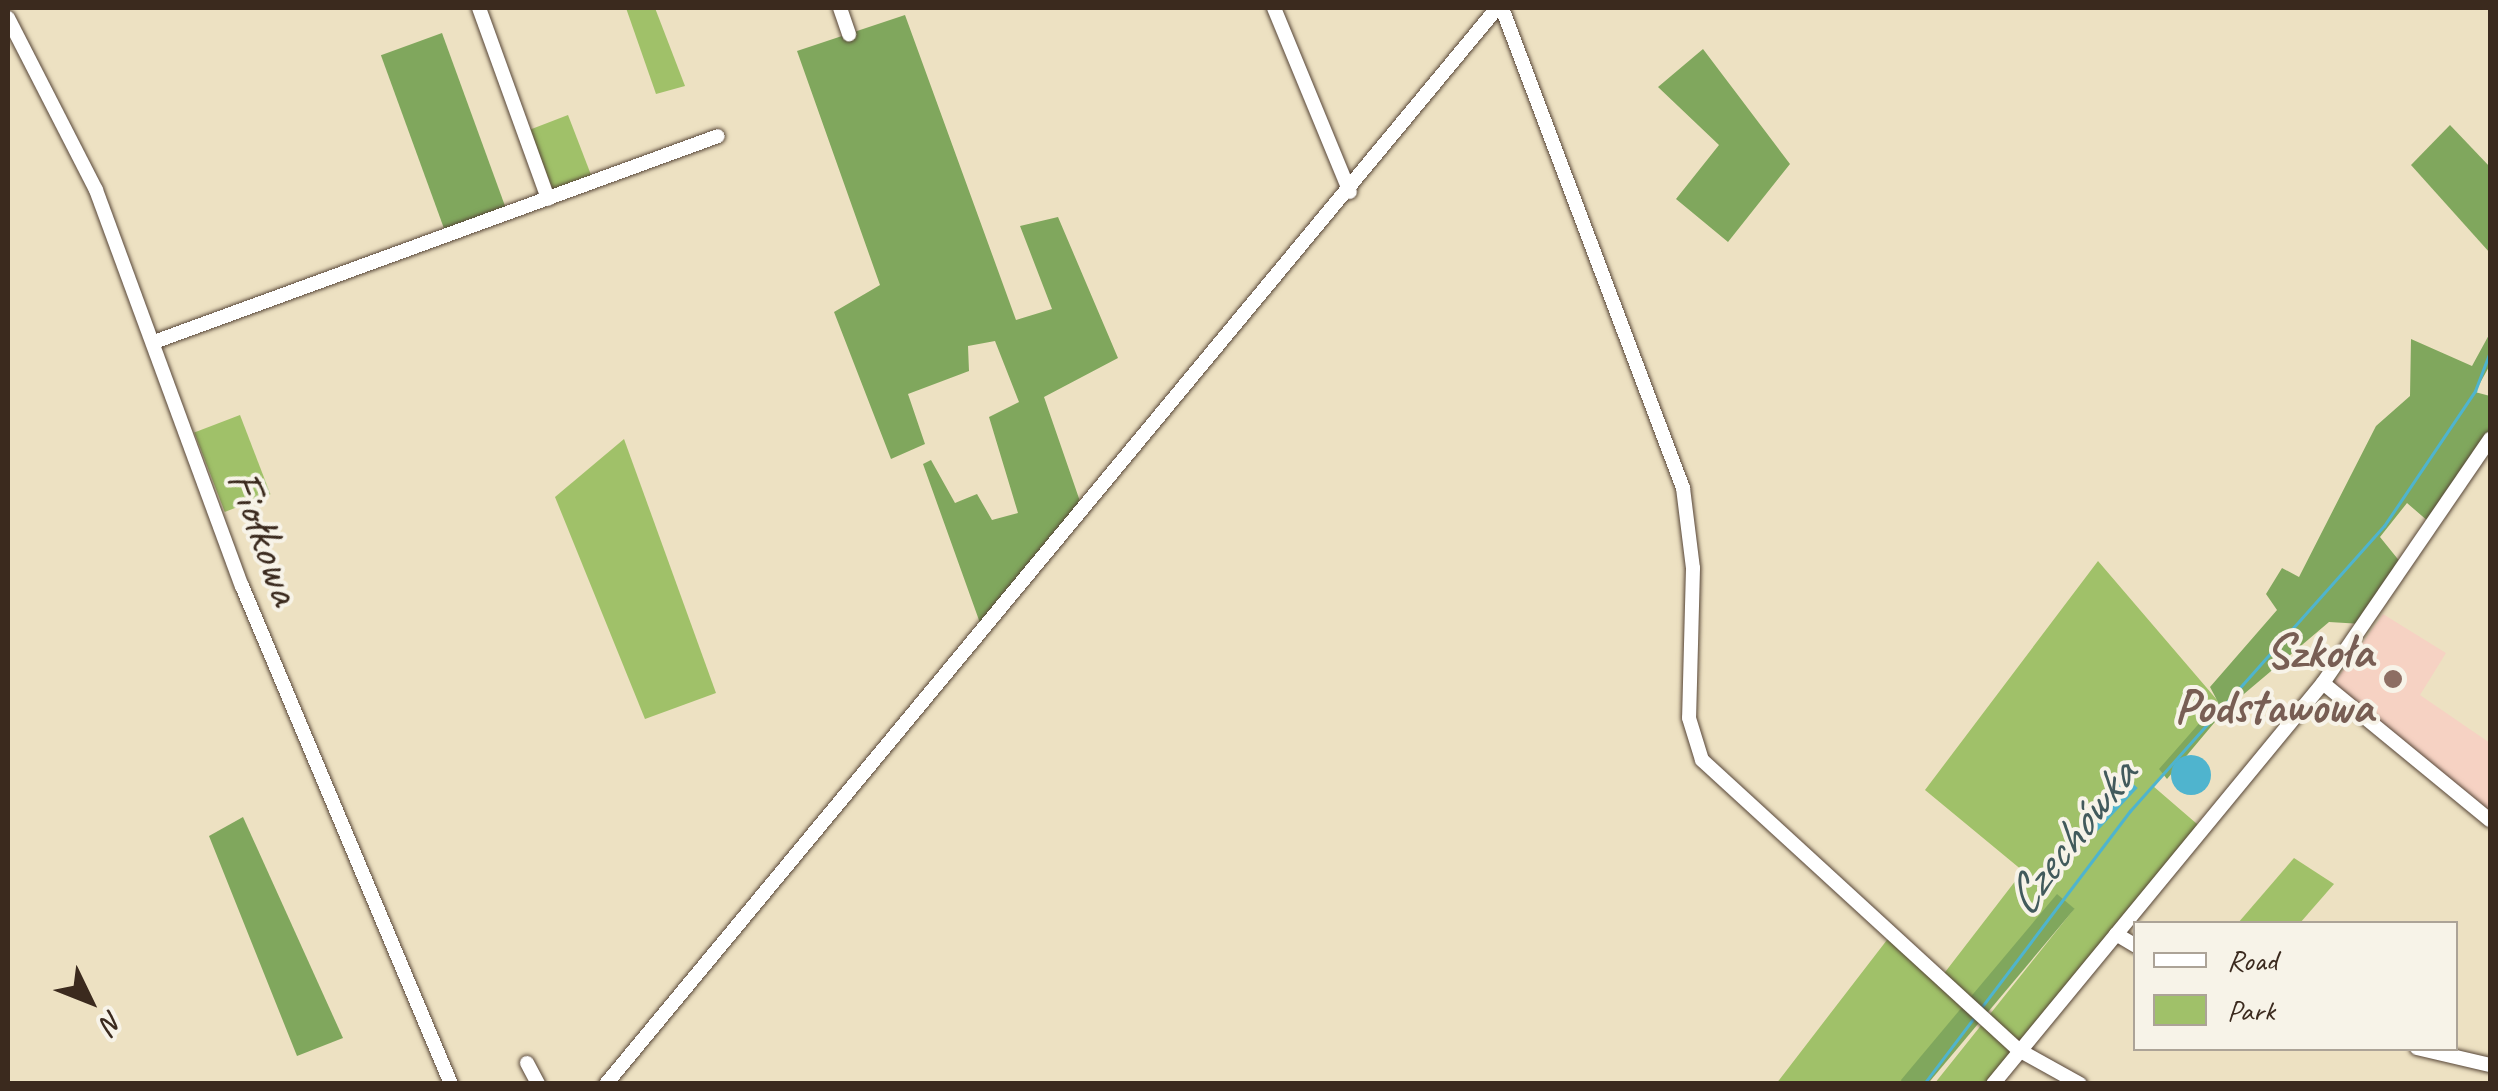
<!DOCTYPE html>
<html>
<head>
<meta charset="utf-8">
<style>
  body { margin:0 }
  #map { position:relative; width:2498px; height:1091px; overflow:hidden; background:#ede1c2; font-family:Caveat,sans-serif }
  div>[style] { position:absolute }
  [style*='--x'] { left:calc(var(--x)*1px); top:calc(var(--y)*1px); width:calc(var(--w)*1px); rotate:calc(var(--a)*1deg) }
  .built>* { inset:0; background:#f6d2c3 }
  .green>* { inset:0; background:#a0c169; transform-origin:0 0 }
  .forest>* { inset:0; background:#80a75d; transform-origin:0 0 }
  .water>* { inset:0; background:#4fb4ce; transform-origin:0 0 }
  .round { border-radius:50% }
  .stream>* { height:2.5px; margin:-1.25px; padding:0 1.25px; transform-origin:1.25px; border-radius:1.25px; background:#4fb4ce }
  .roads { filter:drop-shadow(0 0 2px #564537) drop-shadow(0 0 2px #564537) }
  .minor>* { height:14px; margin:-7px; padding:0 7px; transform-origin:7px; border-radius:7px; background:#fff }
  .dots>* { width:28px; height:28px; translate:-50% -50%; box-sizing:border-box; border:5px solid #f7f3e8; border-radius:50% }
  span { translate:-50% -50%; white-space:nowrap; text-align:center; line-height:1.15; -webkit-text-stroke:8px #f7f3e8; paint-order:stroke }
  .street-label { font-size:48px; color:#3b2a1e }
  .education-label { font-size:48px; color:#785e54; font-weight:700 }
  .right { translate:-100% -50%; text-align:right }
  .water-label { font-size:50px; color:#425a5c; font-style:italic }
  .frame { position:absolute; inset:0; border:10px solid #3b2a1e; pointer-events:none }
  .legend { position:absolute; left:2133px; top:921px; width:325px; height:130px; box-sizing:border-box; background:#f7f3e8; border:2px solid #aca397; margin:0; padding:12px 18px; list-style:none; font-size:30px; color:#3b2a1e }
  .legend li { display:flex; align-items:center; gap:20px; height:50px }
  .legend b { width:50px; border:2px solid #aca397 }
  .north { position:absolute; left:40px; top:951px; width:100px; height:100px; -webkit-text-stroke:8px #f7f3e8; paint-order:stroke; rotate:133deg; font-size:28px; font-weight:700; line-height:40px; text-align:center; color:#3b2a1e }
  .north::after { content:''; display:block; margin:auto; width:35px; height:45px; background:#3b2a1e; clip-path:polygon(50% 0,100% 100%,50% 72%,0 100%) }
</style>
</head>
<body>
<div id="map">
  <div class="built">
    <i style="clip-path:polygon(2383px 614px,2446px 653px,2420px 695px,2490px 743px,2490px 813px,2332px 686px)"></i>
  </div>
  <div class="green">
    <i style="clip-path:polygon(626px 8px,655px 8px,685px 86px,656px 94px)"></i>
    <i style="left:568px;top:115px;width:66px;height:41px;rotate:69deg"></i>
    <i style="left:240px;top:415px;width:85px;height:49px;rotate:69deg"></i>
    <i style="clip-path:polygon(624px 439px,716px 693px,645px 719px,555px 497px)"></i>
    <i style="clip-path:polygon(2098px 561px,2218px 701px,2153px 786px,2204px 830px,1989px 1083px,1935px 1083px,2074px 909px,2057px 895px,1905px 1083px,1776px 1084px,1890px 936px,1939px 980px,2023px 871px,1925px 790px)"></i>
    <i style="clip-path:polygon(2294px 858px,2334px 884px,2300px 923px,2238px 923px)"></i>
  </div>
  <div class="forest">
    <i style="clip-path:polygon(905px 15px,1016px 320px,1052px 309px,1020px 226px,1058px 217px,1118px 358px,1044px 397px,1083px 510px,980px 623px,923px 464px,931px 460px,955px 503px,977px 494px,992px 520px,1018px 513px,989px 417px,1019px 402px,995px 341px,968px 346px,969px 371px,908px 394px,925px 444px,891px 459px,834px 312px,880px 285px,797px 51px)"></i>
    <i style="left:442px;top:33px;width:189px;height:65px;rotate:70deg"></i>
    <i style="clip-path:polygon(1703px 49px,1790px 164px,1728px 242px,1676px 199px,1719px 145px,1658px 87px)"></i>
    <i style="clip-path:polygon(2450px 125px,2490px 167px,2490px 253px,2411px 165px)"></i>
    <i style="clip-path:polygon(2490px 333px,2490px 365px,2475px 392px,2490px 396px,2490px 433px,2429px 522px,2407px 503px,2380px 537px,2401px 563px,2362px 624px,2329px 622px,2225px 710px,2167px 779px,2159px 769px,2218px 702px,2210px 687px,2277px 610px,2266px 594px,2282px 568px,2299px 577px,2376px 426px,2410px 396px,2411px 339px,2472px 366px)"></i>
    <i style="clip-path:polygon(243px 817px,343px 1038px,297px 1056px,209px 836px)"></i>
    <i style="left:2057px;top:894px;width:23px;height:243px;rotate:40deg"></i>
  </div>
  <div class="water">
    <i class="round" style="left:2171px;top:755px;width:40px;height:40px"></i>
    <i style="left:2126px;top:777px;width:16px;height:59px;rotate:43deg"></i>
  </div>
  <div class="stream">
    <i style="--x:1981;--y:1008;--w:247;--a:-52.9"></i>
    <i style="--x:2130;--y:811;--w:382;--a:-48.3"></i>
    <i style="--x:2384;--y:526;--w:163;--a:-56"></i>
    <i style="--x:2475;--y:391;--w:42;--a:-69"></i>
    <i style="--x:1924;--y:1084;--w:81;--a:-53"></i>
  </div>
  <div class="roads">
    <div class="minor">
      <i style="--x:479;--y:8;--w:203;--a:70.1"></i>
      <i style="--x:840;--y:8;--w:28;--a:71"></i>
      <i style="--x:1274;--y:8;--w:199;--a:67.6"></i>
      <i style="--x:1502;--y:8;--w:513;--a:69.34"></i>
      <i style="--x:1683;--y:488;--w:81;--a:82.9"></i>
      <i style="--x:1693;--y:568;--w:150;--a:91.5"></i>
      <i style="--x:1689;--y:718;--w:44;--a:72.8"></i>
      <i style="--x:1702;--y:760;--w:427;--a:42.5"></i>
      <i style="--x:2017;--y:1049;--w:72;--a:29.1"></i>
      <i style="--x:8;--y:18;--w:193;--a:62.9"></i>
      <i style="--x:96;--y:190;--w:422;--a:69.8"></i>
      <i style="--x:242;--y:586;--w:540;--a:67.23"></i>
      <i style="--x:154;--y:342;--w:600;--a:-20.06"></i>
      <i style="--x:2323;--y:683;--w:216;--a:39.4"></i>
      <i style="--x:2116;--y:934;--w:23;--a:31"></i>
      <i style="--x:2417;--y:1048;--w:75;--a:13.1"></i>
      <i style="--x:527;--y:1063;--w:24;--a:62"></i>
      <i style="--x:606;--y:1084;--w:1397;--a:-50.37"></i>
      <i style="--x:1993;--y:1084;--w:519;--a:-50.55"></i>
      <i style="--x:2323;--y:683;--w:296;--a:-55.6"></i>
    </div>
  </div>
  <div class="dots">
    <i style="left:2393px;top:679px;background:#8d6e63"></i>
  </div>
  <div class="street-label">
    <span style="left:265px;top:537px;rotate:70deg">Fiołkowa</span>
  </div>
  <div class="education-label">
    <span class="right" style="left:2373px;top:679px">Szkoła<br>Podstawowa</span>
  </div>
  <div class="water-label">
    <span style="left:2070px;top:837px;rotate:-52deg">Czechówka</span>
  </div>
  <div class="frame"></div>
  <ul class="legend">
  <li><b style="height:12px;background:#fff"></b>Road</li>
  <li><b style="height:28px;background:#a0c169"></b>Park</li>
  </ul>
  <div class="north">N</div>
</div>
</body>
</html>
